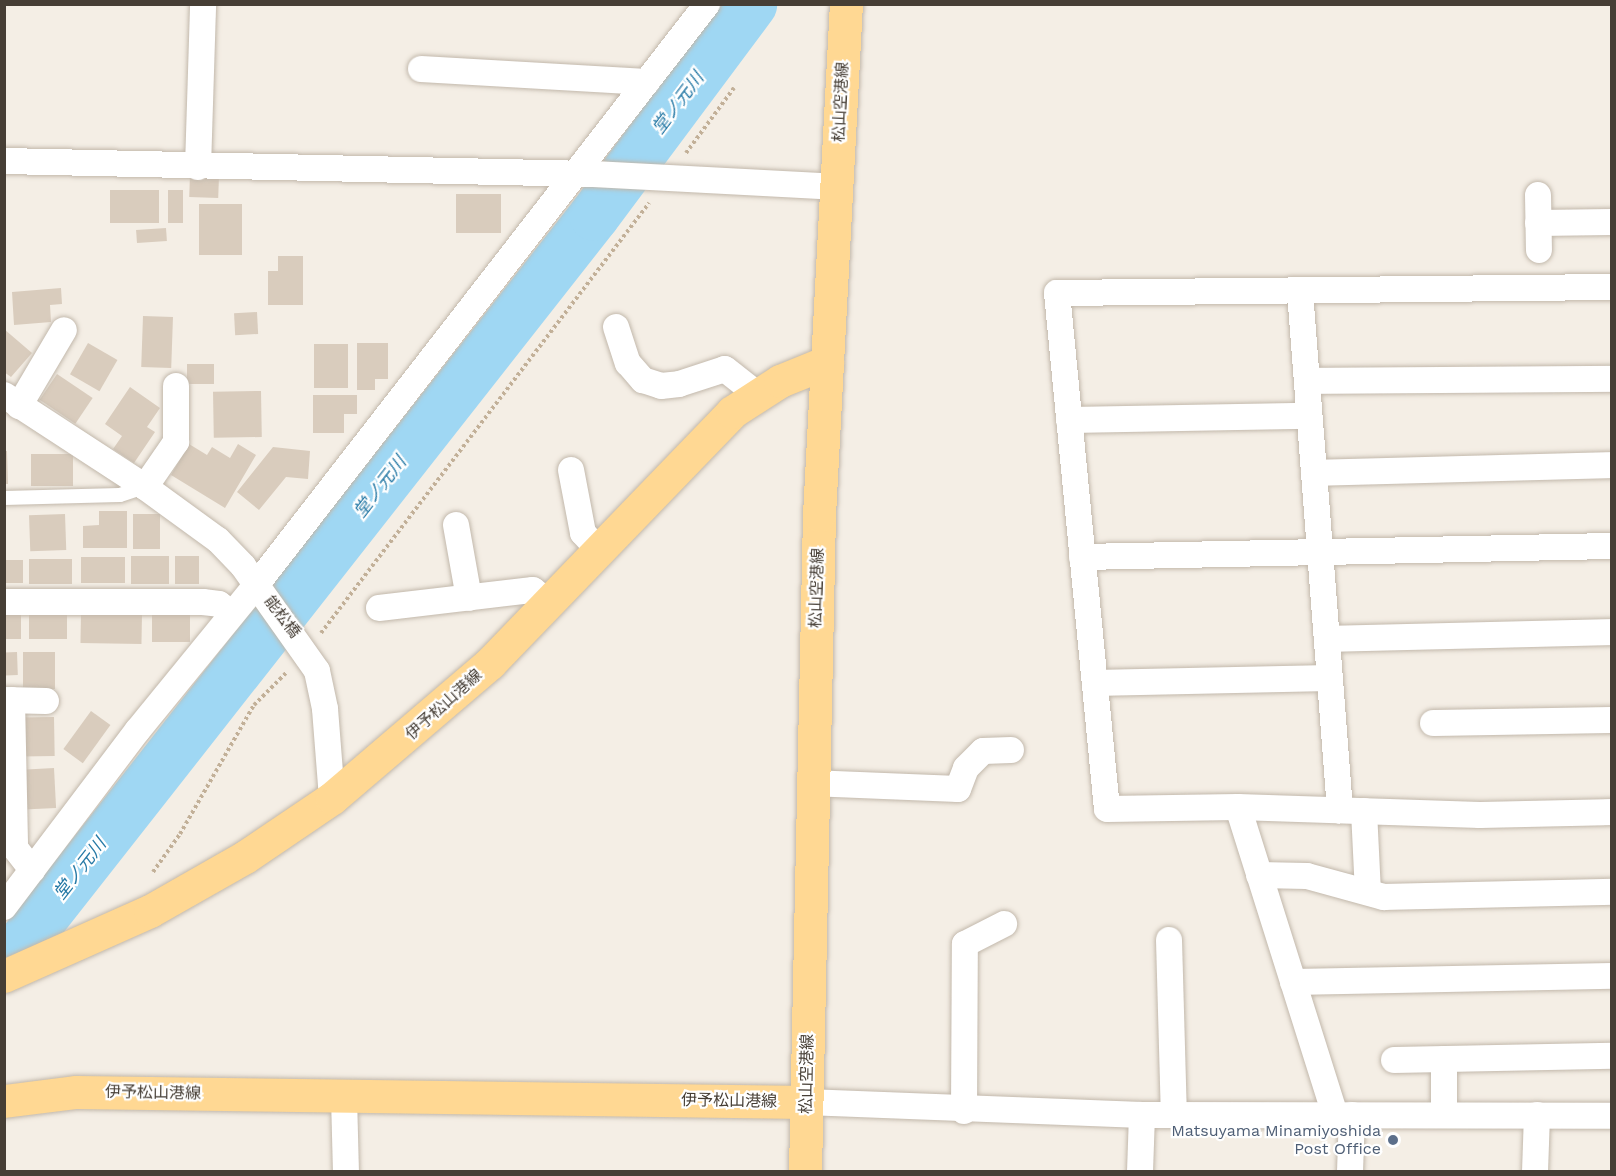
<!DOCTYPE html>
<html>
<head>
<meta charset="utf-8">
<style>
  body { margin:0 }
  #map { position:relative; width:1616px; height:1176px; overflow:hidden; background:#f4eee5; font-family:"Work Sans","Noto Sans JP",sans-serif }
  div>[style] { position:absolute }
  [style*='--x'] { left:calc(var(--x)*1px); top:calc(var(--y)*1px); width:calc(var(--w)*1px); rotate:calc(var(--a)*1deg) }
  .river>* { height:51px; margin:-25.5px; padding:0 25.5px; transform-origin:25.5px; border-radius:25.5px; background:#9fd7f3 }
  .building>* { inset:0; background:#d9ccbd; transform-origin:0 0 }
  .path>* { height:4px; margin-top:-2px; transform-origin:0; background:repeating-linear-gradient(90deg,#c2b098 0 3px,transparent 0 6px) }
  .roads { filter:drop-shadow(0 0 2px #c2b8ab) drop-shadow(0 0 2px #c2b8ab) }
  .lane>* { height:14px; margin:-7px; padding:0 7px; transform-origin:7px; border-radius:7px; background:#fff }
  .street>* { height:26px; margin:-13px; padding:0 13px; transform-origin:13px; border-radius:13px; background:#fff }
  .primary>* { height:33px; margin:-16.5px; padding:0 16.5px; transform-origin:16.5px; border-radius:16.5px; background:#ffd893 }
  .dots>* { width:16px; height:16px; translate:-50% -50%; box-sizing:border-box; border:3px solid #fff; border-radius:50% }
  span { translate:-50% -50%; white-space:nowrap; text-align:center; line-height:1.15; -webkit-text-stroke:4.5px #fff; paint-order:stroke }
  .street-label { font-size:16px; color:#463e35 }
  .service-label { font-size:16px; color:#4e5e75 }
  .right { translate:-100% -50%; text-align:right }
  .water-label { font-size:18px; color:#277aa6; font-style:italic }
  .frame { position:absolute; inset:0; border:6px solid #463e35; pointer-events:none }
</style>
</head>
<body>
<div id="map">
  <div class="river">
    <i style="--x:4;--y:966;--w:955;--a:-51.85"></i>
    <i style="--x:594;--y:215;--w:263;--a:-53.3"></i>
  </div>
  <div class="building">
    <i style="left:190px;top:175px;width:29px;height:22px;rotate:2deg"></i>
    <i style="left:110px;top:190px;width:49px;height:33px"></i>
    <i style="left:168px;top:190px;width:15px;height:33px"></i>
    <i style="left:456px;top:194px;width:45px;height:39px"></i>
    <i style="left:199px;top:204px;width:43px;height:51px"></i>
    <i style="left:166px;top:228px;width:13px;height:30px;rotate:86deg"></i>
    <i style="clip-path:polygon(278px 256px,303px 256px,303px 305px,268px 305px,268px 271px,278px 271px)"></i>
    <i style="clip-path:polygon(61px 288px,62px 304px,50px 305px,51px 322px,14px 325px,12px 292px)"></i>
    <i style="left:257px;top:312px;width:22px;height:23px;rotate:87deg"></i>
    <i style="left:143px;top:316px;width:30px;height:51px;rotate:2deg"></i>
    <i style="clip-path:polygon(4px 329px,32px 353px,11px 377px,4px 372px)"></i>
    <i style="left:88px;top:343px;width:34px;height:36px;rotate:30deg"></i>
    <i style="clip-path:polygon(357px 343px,388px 343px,388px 379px,375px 379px,375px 390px,357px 390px)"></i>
    <i style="left:348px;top:344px;width:44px;height:34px;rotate:90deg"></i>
    <i style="left:187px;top:364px;width:27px;height:20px"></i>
    <i style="left:57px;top:374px;width:43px;height:31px;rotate:34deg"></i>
    <i style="clip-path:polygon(130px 387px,160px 408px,147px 427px,155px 432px,134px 463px,113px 449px,122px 436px,105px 424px)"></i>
    <i style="left:261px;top:391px;width:46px;height:48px;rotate:89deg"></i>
    <i style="clip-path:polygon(313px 395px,357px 395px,357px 414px,344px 414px,344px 433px,313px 433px)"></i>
    <i style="clip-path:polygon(189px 444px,207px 455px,212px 447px,230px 458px,238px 444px,256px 455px,225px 508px,171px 475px)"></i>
    <i style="clip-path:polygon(273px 447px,310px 451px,308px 479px,286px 477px,259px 510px,237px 492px)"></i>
    <i style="clip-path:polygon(4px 451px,7px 451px,8px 484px,4px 484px)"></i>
    <i style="left:73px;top:454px;width:32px;height:42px;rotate:90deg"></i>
    <i style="clip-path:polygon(99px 511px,127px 511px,127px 548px,83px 548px,83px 526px,99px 525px)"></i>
    <i style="left:65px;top:514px;width:36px;height:36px;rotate:88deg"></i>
    <i style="left:133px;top:514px;width:27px;height:35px"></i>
    <i style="left:131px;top:556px;width:38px;height:28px"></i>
    <i style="left:175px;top:556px;width:24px;height:28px"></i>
    <i style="left:125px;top:557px;width:26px;height:44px;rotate:90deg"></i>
    <i style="left:29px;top:559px;width:43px;height:25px"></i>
    <i style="left:4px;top:560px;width:19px;height:23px"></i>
    <i style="left:190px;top:610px;width:32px;height:38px;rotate:90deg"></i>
    <i style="left:29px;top:612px;width:38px;height:27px"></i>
    <i style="left:4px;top:613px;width:17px;height:26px"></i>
    <i style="left:81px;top:613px;width:61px;height:30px;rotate:1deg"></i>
    <i style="left:17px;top:652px;width:23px;height:13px;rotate:88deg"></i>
    <i style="left:23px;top:652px;width:32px;height:37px"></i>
    <i style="left:91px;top:711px;width:24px;height:47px;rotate:36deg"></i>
    <i style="left:54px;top:717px;width:39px;height:33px;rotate:89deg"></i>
    <i style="left:54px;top:768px;width:40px;height:32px;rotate:87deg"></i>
  </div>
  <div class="path">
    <i style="--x:686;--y:153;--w:81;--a:-53.6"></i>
    <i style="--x:321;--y:633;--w:541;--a:-52.66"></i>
    <i style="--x:153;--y:872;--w:47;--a:-54.6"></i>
    <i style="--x:180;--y:834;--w:149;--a:-60.2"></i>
    <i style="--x:254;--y:705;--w:45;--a:-45"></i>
  </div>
  <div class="roads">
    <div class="lane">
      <i style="--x:4;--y:498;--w:116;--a:-1.5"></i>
      <i style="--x:120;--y:495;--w:26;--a:-18"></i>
    </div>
    <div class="street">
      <i style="--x:421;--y:69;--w:226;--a:3.3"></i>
      <i style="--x:4;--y:161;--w:588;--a:1.27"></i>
      <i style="--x:592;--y:174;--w:244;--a:3"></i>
      <i style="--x:198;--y:167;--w:163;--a:-88.2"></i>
      <i style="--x:1538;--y:195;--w:55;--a:89"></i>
      <i style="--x:1538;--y:223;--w:74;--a:-0.8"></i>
      <i style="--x:1612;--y:287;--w:555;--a:179.38"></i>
      <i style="--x:1057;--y:293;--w:518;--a:84.47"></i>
      <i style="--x:1107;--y:809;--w:131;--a:-0.9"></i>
      <i style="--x:1238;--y:807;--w:242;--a:1.9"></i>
      <i style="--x:1480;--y:815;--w:132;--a:-1.3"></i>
      <i style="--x:1300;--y:292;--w:520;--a:85.58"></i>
      <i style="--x:616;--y:327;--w:38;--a:72"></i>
      <i style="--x:628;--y:363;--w:23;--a:49"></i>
      <i style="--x:643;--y:380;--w:19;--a:18"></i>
      <i style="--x:661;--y:386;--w:18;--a:-6"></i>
      <i style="--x:679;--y:384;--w:48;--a:-18.1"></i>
      <i style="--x:725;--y:369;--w:42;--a:38.2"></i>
      <i style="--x:1307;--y:381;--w:305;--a:-0.4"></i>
      <i style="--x:4;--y:395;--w:168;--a:33.1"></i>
      <i style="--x:145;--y:487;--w:90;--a:36"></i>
      <i style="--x:218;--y:540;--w:36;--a:46"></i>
      <i style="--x:243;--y:566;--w:128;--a:54.8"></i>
      <i style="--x:317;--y:671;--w:39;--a:78"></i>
      <i style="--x:325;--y:709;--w:89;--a:85.5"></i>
      <i style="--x:19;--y:406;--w:88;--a:-59.4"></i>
      <i style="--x:1069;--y:420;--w:240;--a:-1"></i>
      <i style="--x:571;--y:470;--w:64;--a:79.2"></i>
      <i style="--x:583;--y:533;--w:23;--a:47"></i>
      <i style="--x:1314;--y:473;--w:298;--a:-1.5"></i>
      <i style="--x:145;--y:487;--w:55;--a:-55.4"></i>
      <i style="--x:176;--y:442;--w:56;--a:-90"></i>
      <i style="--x:456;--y:525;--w:74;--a:79.9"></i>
      <i style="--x:1082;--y:557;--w:530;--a:-1.19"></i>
      <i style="--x:4;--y:602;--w:199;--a:0"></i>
      <i style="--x:203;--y:602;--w:16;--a:7"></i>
      <i style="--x:219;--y:604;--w:14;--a:36"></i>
      <i style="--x:379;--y:608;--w:155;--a:-6.7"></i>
      <i style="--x:533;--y:590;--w:21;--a:39"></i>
      <i style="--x:1327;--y:639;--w:285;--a:-1.4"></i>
      <i style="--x:1095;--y:683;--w:234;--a:-1.2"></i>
      <i style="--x:4;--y:700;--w:42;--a:1.4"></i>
      <i style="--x:12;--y:700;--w:148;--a:88.8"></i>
      <i style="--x:15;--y:848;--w:28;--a:52"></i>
      <i style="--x:1433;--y:723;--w:179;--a:-1"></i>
      <i style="--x:810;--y:783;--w:148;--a:2.3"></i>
      <i style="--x:958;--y:789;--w:22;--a:-69"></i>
      <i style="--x:966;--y:768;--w:24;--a:-45"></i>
      <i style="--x:983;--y:751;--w:28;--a:-2"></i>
      <i style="--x:1238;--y:807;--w:323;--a:72.5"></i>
      <i style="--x:1364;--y:811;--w:81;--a:87.2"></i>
      <i style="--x:1259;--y:875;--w:48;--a:1.2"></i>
      <i style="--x:1307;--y:876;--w:80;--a:15.3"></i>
      <i style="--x:1384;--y:897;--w:228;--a:-1.3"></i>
      <i style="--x:4;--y:907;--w:222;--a:-52.9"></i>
      <i style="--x:138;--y:730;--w:188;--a:-50.8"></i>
      <i style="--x:257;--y:584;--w:734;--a:-52.19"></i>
      <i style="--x:1169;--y:940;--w:175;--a:88.4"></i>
      <i style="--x:1293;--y:982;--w:319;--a:-1.1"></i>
      <i style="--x:1444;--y:1059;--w:56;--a:90"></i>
      <i style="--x:1394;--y:1060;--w:218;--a:-1.1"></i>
      <i style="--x:344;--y:1097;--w:75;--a:88.5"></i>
      <i style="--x:806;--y:1102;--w:336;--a:2.2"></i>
      <i style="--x:1142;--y:1115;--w:470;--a:0.1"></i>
      <i style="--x:964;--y:1111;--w:167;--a:-89.7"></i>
      <i style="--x:965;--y:944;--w:44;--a:-27.1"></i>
      <i style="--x:1140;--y:1172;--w:57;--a:-88"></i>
      <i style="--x:1350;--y:1172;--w:57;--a:-88"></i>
      <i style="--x:1535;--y:1172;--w:57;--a:-88"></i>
    </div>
    <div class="primary">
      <i style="--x:4;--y:976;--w:160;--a:-24"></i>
      <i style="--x:150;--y:911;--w:109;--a:-29.6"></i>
      <i style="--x:245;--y:857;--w:105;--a:-34.1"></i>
      <i style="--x:332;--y:798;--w:208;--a:-40.5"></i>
      <i style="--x:490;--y:663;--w:349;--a:-46"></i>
      <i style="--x:732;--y:412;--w:57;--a:-32.9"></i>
      <i style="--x:780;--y:381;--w:51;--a:-22"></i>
      <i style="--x:4;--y:1101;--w:73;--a:-7.1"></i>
      <i style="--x:76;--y:1092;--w:730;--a:0.78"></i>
      <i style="--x:805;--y:1172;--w:657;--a:-88.78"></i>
      <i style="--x:819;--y:515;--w:512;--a:-86.98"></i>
    </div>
  </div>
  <div class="dots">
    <i style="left:1393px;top:1140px;background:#5c6f8a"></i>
  </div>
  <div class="street-label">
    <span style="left:841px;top:102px;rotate:-87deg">松山空港線</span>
    <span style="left:817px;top:588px;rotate:-88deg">松山空港線</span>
    <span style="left:282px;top:617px;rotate:53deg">能松橋</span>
    <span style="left:444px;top:705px;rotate:-42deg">伊予松山港線</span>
    <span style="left:807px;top:1074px;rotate:-89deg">松山空港線</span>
    <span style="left:153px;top:1093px;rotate:1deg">伊予松山港線</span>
    <span style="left:729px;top:1101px;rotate:1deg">伊予松山港線</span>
  </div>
  <div class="service-label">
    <span class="right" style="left:1381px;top:1140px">Matsuyama Minamiyoshida<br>Post Office</span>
  </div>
  <div class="water-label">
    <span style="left:678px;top:103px;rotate:-53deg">堂ノ元川</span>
    <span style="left:380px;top:487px;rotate:-52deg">堂ノ元川</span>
    <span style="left:80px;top:869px;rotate:-52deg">堂ノ元川</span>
  </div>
  <div class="frame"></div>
</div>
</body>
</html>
